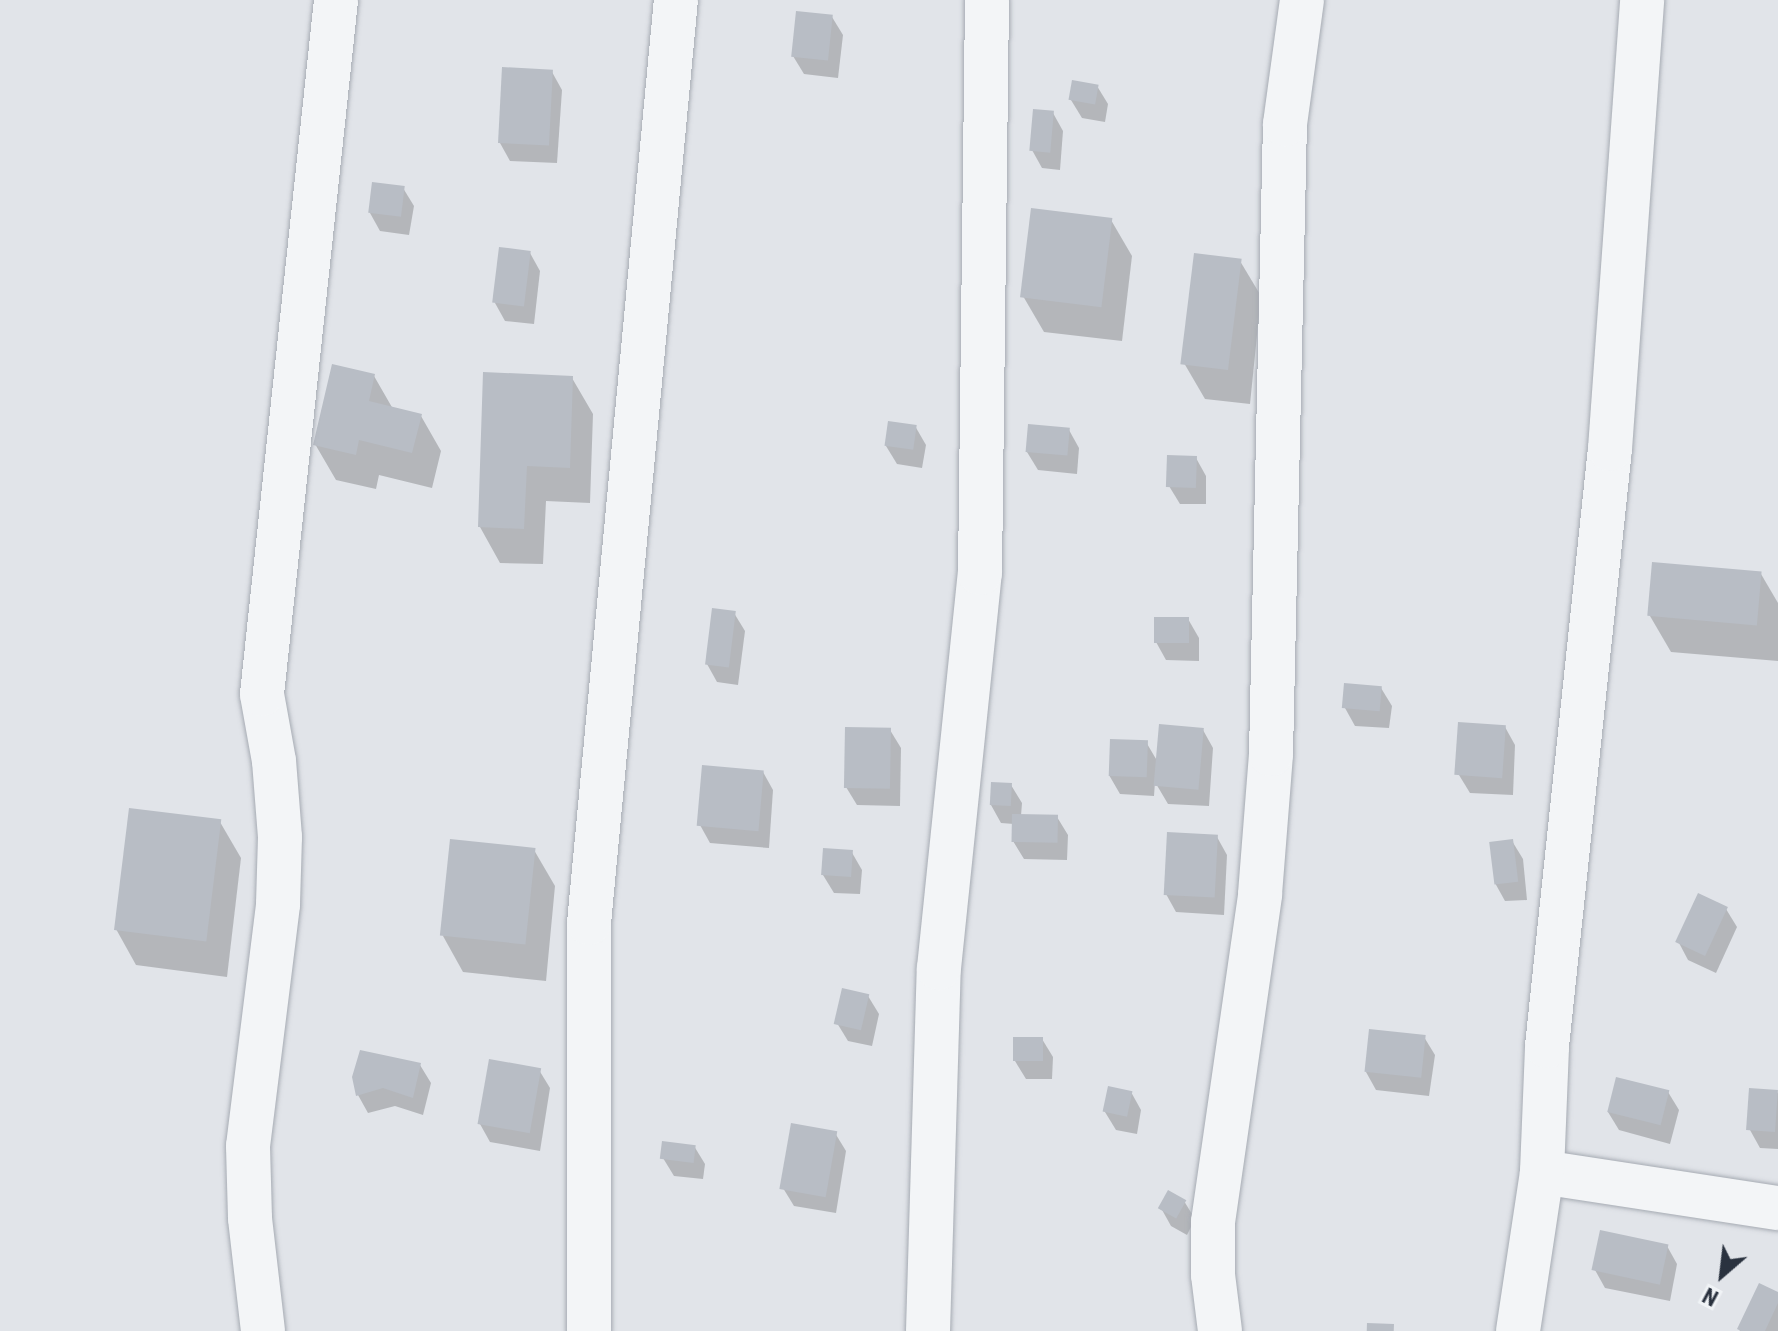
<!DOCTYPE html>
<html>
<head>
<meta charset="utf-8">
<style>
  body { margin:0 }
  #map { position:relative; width:1778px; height:1331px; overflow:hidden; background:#e1e4e9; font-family:"Roboto Condensed",sans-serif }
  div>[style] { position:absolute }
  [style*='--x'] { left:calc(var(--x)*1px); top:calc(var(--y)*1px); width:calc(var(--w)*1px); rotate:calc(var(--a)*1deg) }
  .shadow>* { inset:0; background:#0003 }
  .building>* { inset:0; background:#b8bdc5; transform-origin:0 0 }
  .roads { filter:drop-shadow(0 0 2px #a6abb3) drop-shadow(0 0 2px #a6abb3) }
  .minor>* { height:44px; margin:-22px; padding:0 22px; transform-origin:22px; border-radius:22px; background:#f3f5f7 }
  span { translate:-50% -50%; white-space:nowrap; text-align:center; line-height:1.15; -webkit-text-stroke:6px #f0f3f6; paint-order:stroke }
  .north { position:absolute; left:1682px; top:1235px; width:80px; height:80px; -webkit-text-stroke:6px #f0f3f6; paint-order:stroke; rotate:208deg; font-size:22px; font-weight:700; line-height:32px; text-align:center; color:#2a323f }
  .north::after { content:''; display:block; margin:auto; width:28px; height:36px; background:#2a323f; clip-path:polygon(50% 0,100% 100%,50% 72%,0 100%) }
</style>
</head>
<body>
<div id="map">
  <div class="shadow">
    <i style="clip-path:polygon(832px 17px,843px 35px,838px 78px,804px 74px,793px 56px)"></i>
    <i style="clip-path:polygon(552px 72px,562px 90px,557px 163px,510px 161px,500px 143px)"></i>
    <i style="clip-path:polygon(1097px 86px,1108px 104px,1105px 122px,1082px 118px,1071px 100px)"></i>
    <i style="clip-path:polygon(1053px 113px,1063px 131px,1060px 170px,1042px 168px,1032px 150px)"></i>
    <i style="clip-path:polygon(403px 188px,414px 206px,409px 235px,380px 231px,370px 213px)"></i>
    <i style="clip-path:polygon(1111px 220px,1132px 256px,1122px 341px,1044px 332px,1023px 296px)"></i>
    <i style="clip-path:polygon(530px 253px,540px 271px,534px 324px,505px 321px,495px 303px)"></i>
    <i style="clip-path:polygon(1240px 261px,1261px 296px,1250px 404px,1205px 399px,1184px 363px)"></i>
    <i style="clip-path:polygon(374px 376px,393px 409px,421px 416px,441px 451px,432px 488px,379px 475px,376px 489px,336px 480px,315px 444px)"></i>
    <i style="clip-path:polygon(572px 378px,593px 414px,590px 503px,546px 501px,543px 564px,500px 563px,480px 527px)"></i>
    <i style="clip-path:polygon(915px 426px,926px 445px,922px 468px,897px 464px,886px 446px)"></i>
    <i style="clip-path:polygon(1069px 430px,1079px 448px,1077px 474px,1038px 470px,1027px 452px)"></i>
    <i style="clip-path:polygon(1196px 458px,1206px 476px,1206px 504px,1180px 504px,1169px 486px)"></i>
    <i style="clip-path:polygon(1761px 574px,1778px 603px,1778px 661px,1671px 652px,1650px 616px)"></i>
    <i style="clip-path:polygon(734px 613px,745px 631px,738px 685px,717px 682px,707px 664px)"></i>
    <i style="clip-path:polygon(1188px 619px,1199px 638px,1199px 661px,1166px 660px,1156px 642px)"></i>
    <i style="clip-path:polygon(1381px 688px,1392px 706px,1389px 728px,1355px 726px,1345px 708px)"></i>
    <i style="clip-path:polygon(1505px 727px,1515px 745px,1513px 795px,1470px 793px,1459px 775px)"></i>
    <i style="clip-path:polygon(890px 730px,901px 748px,900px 806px,857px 805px,846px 787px)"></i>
    <i style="clip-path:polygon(1203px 730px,1213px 748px,1209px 806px,1168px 804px,1155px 782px,1154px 796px,1120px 794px,1109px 775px,1146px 742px,1159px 764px)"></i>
    <i style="clip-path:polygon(763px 772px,773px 790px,769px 848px,710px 843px,700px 825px)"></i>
    <i style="clip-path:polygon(1011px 785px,1022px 803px,1021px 816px,1057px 817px,1068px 835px,1067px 860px,1024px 859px,1013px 841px,1014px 824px,1001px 823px,991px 805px)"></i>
    <i style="clip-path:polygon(220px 822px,241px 858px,227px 977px,136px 965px,116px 929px)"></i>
    <i style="clip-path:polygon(1217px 837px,1227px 855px,1224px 915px,1176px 912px,1166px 894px)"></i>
    <i style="clip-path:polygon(1512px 841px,1523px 859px,1527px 900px,1505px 901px,1495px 883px)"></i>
    <i style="clip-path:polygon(534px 850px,555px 886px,546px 981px,463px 972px,443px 936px)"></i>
    <i style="clip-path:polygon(851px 851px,862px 870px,860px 894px,834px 893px,823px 875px)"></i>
    <i style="clip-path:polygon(1726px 909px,1737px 927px,1716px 973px,1688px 960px,1678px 941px)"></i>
    <i style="clip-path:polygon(868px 996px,879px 1014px,872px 1046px,848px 1041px,837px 1023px)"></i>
    <i style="clip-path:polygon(1424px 1037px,1435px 1055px,1429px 1096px,1376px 1090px,1366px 1072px)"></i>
    <i style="clip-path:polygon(1042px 1039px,1053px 1057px,1052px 1079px,1026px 1079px,1015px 1061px)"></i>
    <i style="clip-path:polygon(420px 1065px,431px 1083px,423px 1115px,395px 1106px,368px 1113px,358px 1095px)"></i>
    <i style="clip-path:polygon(539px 1070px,550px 1088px,540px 1151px,490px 1142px,480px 1124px)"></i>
    <i style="clip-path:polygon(1131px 1092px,1141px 1110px,1137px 1134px,1116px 1130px,1105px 1112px)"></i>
    <i style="clip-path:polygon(1668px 1092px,1679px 1110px,1670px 1144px,1619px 1130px,1608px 1112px)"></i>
    <i style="clip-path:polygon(1778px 1092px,1778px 1149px,1760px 1148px,1750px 1130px)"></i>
    <i style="clip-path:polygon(835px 1133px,846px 1151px,836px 1213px,794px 1206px,783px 1188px)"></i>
    <i style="clip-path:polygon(694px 1146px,705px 1164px,703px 1179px,674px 1176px,663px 1158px)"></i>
    <i style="clip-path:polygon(1184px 1201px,1195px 1219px,1187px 1235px,1171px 1226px,1161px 1208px)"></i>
    <i style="clip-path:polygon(1667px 1246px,1677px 1264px,1670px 1301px,1605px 1288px,1595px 1270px)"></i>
    <i style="clip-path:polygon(1778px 1294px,1778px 1331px,1740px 1331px,1739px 1329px)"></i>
  </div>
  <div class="building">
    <i style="left:796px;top:11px;width:37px;height:46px;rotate:6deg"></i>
    <i style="left:502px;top:67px;width:51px;height:76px;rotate:3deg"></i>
    <i style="left:1072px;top:80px;width:27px;height:20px;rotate:10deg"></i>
    <i style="left:1033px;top:109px;width:21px;height:42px;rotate:5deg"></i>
    <i style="left:372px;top:182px;width:33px;height:31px;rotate:7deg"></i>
    <i style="left:1031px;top:208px;width:82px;height:90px;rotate:7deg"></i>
    <i style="left:499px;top:247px;width:32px;height:56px;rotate:7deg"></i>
    <i style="left:1194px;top:253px;width:48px;height:112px;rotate:7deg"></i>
    <i style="clip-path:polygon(332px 364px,375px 374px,369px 401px,422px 414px,412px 453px,359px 440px,356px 455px,313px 445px)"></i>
    <i style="clip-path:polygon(483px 372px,573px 376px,570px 468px,527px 466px,524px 529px,478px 527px)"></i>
    <i style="left:888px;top:421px;width:29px;height:25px;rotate:8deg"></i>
    <i style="left:1028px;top:424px;width:42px;height:28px;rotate:5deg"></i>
    <i style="left:1167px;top:455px;width:30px;height:32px;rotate:2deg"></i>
    <i style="left:1652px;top:562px;width:110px;height:54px;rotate:5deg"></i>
    <i style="left:712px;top:608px;width:24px;height:57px;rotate:7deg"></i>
    <i style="left:1154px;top:617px;width:35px;height:26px"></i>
    <i style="left:1344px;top:683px;width:38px;height:25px;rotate:5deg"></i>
    <i style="left:1458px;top:722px;width:48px;height:53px;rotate:4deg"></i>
    <i style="left:1159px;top:724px;width:45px;height:62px;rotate:5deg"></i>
    <i style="left:845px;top:727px;width:46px;height:61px;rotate:1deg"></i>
    <i style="left:1110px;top:739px;width:38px;height:37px;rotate:2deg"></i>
    <i style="left:702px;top:765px;width:62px;height:61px;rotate:5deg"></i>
    <i style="left:991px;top:782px;width:21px;height:23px;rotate:3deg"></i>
    <i style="left:129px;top:808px;width:93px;height:123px;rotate:7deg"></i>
    <i style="left:1012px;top:814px;width:46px;height:28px;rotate:1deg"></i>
    <i style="left:1167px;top:832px;width:51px;height:63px;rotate:3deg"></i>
    <i style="left:450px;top:839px;width:86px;height:97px;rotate:6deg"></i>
    <i style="left:1513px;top:839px;width:43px;height:24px;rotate:83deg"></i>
    <i style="left:823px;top:848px;width:30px;height:27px;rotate:4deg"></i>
    <i style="left:1698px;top:893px;width:33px;height:54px;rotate:25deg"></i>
    <i style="left:842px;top:988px;width:28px;height:37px;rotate:13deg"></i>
    <i style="left:1369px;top:1029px;width:57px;height:43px;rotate:6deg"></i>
    <i style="left:1013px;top:1037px;width:30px;height:24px"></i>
    <i style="clip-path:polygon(360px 1050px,421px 1063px,413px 1098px,383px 1088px,356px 1096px,352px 1077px)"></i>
    <i style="left:489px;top:1059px;width:53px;height:66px;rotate:10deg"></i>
    <i style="left:1616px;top:1077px;width:55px;height:36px;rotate:14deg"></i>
    <i style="left:1108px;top:1086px;width:25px;height:26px;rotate:12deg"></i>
    <i style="left:1749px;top:1088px;width:29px;height:42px;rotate:4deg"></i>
    <i style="left:791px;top:1123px;width:47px;height:67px;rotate:10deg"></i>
    <i style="left:662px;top:1141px;width:34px;height:18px;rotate:7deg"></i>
    <i style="left:1168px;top:1190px;width:21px;height:21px;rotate:29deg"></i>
    <i style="left:1600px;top:1230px;width:70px;height:41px;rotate:12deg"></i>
    <i style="clip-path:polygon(1759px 1283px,1778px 1292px,1778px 1303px,1765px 1331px,1741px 1331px,1737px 1329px)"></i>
    <i style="left:1367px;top:1323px;width:27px;height:8px;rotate:2deg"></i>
  </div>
  <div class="roads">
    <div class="minor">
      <i style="--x:1542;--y:1172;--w:239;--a:8.7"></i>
      <i style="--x:263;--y:1331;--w:114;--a:-96.6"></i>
      <i style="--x:250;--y:1218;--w:72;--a:-91.6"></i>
      <i style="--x:248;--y:1146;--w:244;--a:-82.9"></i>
      <i style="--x:278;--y:904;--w:67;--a:-88.3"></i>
      <i style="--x:280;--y:837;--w:76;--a:-94.5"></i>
      <i style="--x:274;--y:761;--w:68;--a:-100.2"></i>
      <i style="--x:262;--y:694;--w:698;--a:-83.91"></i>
      <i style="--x:589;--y:1331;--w:408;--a:-90"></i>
      <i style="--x:589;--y:923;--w:927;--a:-84.62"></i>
      <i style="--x:928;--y:1331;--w:363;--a:-88.3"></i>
      <i style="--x:939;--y:968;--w:397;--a:-84.1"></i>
      <i style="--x:980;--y:573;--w:573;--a:-89.3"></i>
      <i style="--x:1220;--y:1331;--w:56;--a:-97.1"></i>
      <i style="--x:1213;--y:1275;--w:53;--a:-90"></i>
      <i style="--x:1213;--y:1222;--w:331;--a:-81.8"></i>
      <i style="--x:1260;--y:894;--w:140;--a:-85.5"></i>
      <i style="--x:1271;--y:754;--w:630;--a:-88.73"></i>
      <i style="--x:1285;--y:124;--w:125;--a:-82.2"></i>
      <i style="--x:1518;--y:1331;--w:161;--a:-81.4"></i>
      <i style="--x:1542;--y:1172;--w:126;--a:-87.7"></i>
      <i style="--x:1547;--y:1046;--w:600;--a:-83.98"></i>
      <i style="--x:1610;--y:449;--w:450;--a:-85.9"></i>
    </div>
  </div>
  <div class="north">N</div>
</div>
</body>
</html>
